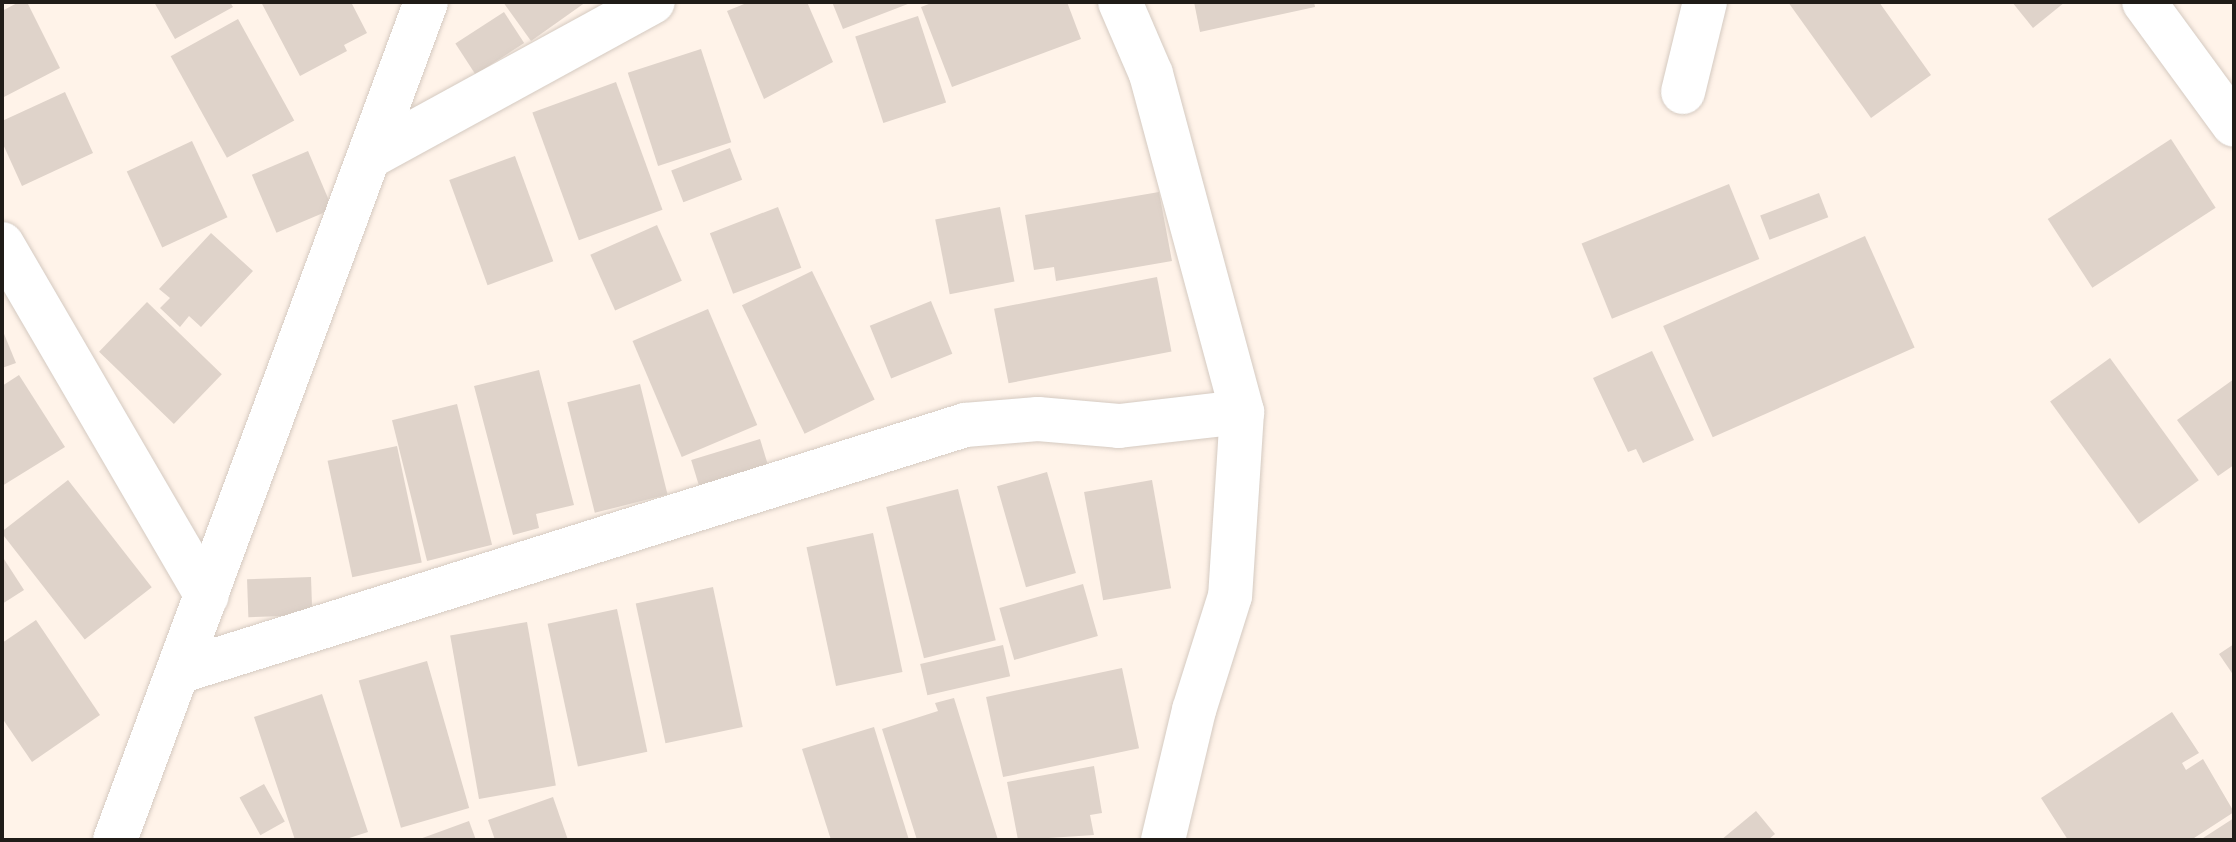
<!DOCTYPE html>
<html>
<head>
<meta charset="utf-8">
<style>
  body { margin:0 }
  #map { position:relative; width:2236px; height:842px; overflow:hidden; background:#fff3e9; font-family:"PT Serif",serif }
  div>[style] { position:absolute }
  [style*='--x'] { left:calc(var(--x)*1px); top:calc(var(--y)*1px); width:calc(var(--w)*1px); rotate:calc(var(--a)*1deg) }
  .building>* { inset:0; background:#dfd3ca; transform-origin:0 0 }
  .roads { filter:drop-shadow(0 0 2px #d5cac1) drop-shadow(0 0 2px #d5cac1) }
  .minor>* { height:44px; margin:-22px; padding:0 22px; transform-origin:22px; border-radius:22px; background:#fff }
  span { translate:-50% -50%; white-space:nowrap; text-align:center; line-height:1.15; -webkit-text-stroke:8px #fff; paint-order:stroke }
  .frame { position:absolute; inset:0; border:4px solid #201c18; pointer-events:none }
</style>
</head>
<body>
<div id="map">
  <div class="building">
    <i style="clip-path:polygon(19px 2px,27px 2px,60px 68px,2px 98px,2px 11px)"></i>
    <i style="clip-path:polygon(154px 2px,230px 2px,233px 7px,175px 39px)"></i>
    <i style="clip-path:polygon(261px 2px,351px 2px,367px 33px,344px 45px,347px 51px,300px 76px)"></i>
    <i style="clip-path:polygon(503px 2px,586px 2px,531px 41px)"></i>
    <i style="clip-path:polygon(749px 2px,807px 2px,833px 62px,764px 99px,727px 11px)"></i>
    <i style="clip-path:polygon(832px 2px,913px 2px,843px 29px)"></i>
    <i style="clip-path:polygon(934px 2px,1067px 2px,1081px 39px,952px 87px,921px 7px)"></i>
    <i style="clip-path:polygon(1194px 2px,1314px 2px,1315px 7px,1200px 32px)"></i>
    <i style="clip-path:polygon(1788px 2px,1879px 2px,1931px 75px,1871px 118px)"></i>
    <i style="clip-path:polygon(2012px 2px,2065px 2px,2033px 28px)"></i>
    <i style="left:504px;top:12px;width:37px;height:58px;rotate:57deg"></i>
    <i style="left:918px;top:16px;width:91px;height:66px;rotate:72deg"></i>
    <i style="left:238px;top:19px;width:116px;height:77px;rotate:61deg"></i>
    <i style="left:701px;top:49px;width:98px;height:77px;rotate:72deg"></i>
    <i style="left:616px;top:82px;width:136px;height:89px;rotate:70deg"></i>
    <i style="clip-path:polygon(65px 92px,93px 153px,22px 186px,2px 142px,2px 121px)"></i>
    <i style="left:2171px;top:139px;width:82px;height:147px;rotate:57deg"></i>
    <i style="left:192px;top:141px;width:84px;height:72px;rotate:65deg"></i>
    <i style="left:730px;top:148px;width:34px;height:63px;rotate:69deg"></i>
    <i style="left:308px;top:151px;width:63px;height:61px;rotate:67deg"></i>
    <i style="left:515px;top:156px;width:112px;height:70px;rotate:70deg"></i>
    <i style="left:1729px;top:184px;width:81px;height:159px;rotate:68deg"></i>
    <i style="clip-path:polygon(1159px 192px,1172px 261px,1056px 281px,1054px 267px,1034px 270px,1025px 215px)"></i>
    <i style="left:1819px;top:193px;width:26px;height:63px;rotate:69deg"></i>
    <i style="left:778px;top:207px;width:65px;height:73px;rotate:69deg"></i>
    <i style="left:1000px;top:207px;width:76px;height:66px;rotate:79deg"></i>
    <i style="left:657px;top:225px;width:61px;height:73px;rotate:66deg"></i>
    <i style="clip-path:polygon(211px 233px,253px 271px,201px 327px,189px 316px,180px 327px,160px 308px,170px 298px,159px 289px)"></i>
    <i style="left:1865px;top:236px;width:122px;height:221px;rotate:66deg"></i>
    <i style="left:812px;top:271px;width:143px;height:78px;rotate:64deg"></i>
    <i style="left:1157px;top:277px;width:76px;height:166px;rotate:79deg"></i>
    <i style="left:931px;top:301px;width:57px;height:66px;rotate:68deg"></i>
    <i style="left:147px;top:302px;width:104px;height:69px;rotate:44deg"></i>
    <i style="left:708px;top:309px;width:126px;height:82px;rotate:67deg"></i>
    <i style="clip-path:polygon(2px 329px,16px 363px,2px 368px)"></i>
    <i style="clip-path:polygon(1652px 351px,1694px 440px,1643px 463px,1636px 449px,1628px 452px,1593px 378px)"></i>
    <i style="left:2110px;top:358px;width:151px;height:74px;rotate:54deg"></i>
    <i style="clip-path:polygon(539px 370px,574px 505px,536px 514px,539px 528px,513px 535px,474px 386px)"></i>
    <i style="clip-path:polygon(19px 375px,65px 447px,2px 486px,2px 386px)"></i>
    <i style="clip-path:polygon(2234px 379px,2234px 465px,2218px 476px,2177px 420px)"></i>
    <i style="left:640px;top:384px;width:114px;height:75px;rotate:76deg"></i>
    <i style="left:457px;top:404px;width:145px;height:67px;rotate:76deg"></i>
    <i style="left:760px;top:439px;width:34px;height:72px;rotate:73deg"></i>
    <i style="left:397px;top:446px;width:119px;height:71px;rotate:78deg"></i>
    <i style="left:1047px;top:472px;width:105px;height:52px;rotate:74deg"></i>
    <i style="left:68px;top:480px;width:136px;height:85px;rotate:52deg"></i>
    <i style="left:1152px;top:480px;width:110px;height:69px;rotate:80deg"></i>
    <i style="left:958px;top:489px;width:156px;height:74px;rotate:76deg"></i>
    <i style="left:873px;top:533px;width:142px;height:68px;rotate:78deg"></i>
    <i style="clip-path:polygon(2px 556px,24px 590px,2px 604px)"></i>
    <i style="left:311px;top:577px;width:38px;height:64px;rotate:88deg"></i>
    <i style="left:1083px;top:584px;width:54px;height:87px;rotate:74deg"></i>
    <i style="left:713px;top:587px;width:143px;height:79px;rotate:78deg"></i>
    <i style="left:617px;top:609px;width:146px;height:71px;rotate:78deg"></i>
    <i style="clip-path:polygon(36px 620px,100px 715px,32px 762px,2px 718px,2px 643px)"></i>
    <i style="left:527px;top:622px;width:166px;height:78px;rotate:80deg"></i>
    <i style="clip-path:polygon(2234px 644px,2234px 676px,2219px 654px)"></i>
    <i style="left:1003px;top:645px;width:32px;height:85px;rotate:77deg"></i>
    <i style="left:427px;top:661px;width:153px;height:71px;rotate:74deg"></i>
    <i style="left:1122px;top:668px;width:82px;height:139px;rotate:78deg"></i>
    <i style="clip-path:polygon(322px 694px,368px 832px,343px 840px,295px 840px,254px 717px)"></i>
    <i style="clip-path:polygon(954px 698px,998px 840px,917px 840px,882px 729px,938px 711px,935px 703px)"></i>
    <i style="clip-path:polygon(2172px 712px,2199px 753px,2182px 763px,2186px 770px,2203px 759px,2234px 812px,2191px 840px,2068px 840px,2041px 798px)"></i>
    <i style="clip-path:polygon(874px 727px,909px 840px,831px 840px,802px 749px)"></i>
    <i style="clip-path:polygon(1094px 766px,1102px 813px,1090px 815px,1094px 835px,1018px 840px,1007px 782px)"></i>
    <i style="left:264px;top:784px;width:43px;height:28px;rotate:61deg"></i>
    <i style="clip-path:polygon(553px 797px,568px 840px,495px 840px,488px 820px)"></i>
    <i style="clip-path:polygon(1756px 811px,1775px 834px,1768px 840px,1721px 840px)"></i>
    <i style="clip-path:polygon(2234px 818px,2234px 840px,2200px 840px)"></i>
    <i style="clip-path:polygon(469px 821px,476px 840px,417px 840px)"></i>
  </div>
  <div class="roads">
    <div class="minor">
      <i style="--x:1120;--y:2;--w:78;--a:66.7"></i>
      <i style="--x:1151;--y:74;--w:350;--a:74.9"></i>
      <i style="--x:1242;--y:412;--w:184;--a:93.7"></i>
      <i style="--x:1230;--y:596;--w:120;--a:107.5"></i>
      <i style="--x:1194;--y:710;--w:134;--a:103.4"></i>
      <i style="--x:2144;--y:2;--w:152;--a:53.8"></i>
      <i style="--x:1683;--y:92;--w:93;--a:-76.3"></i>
      <i style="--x:373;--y:155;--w:319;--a:-28.7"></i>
      <i style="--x:2;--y:244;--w:407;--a:59.8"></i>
      <i style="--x:178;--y:672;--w:825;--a:-17.42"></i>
      <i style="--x:965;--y:425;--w:73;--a:-4.7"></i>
      <i style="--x:1038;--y:419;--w:81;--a:4.9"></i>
      <i style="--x:1119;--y:426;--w:124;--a:-6.5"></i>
      <i style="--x:115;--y:840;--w:894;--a:-69.64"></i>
    </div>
  </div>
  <div class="frame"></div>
</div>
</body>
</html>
